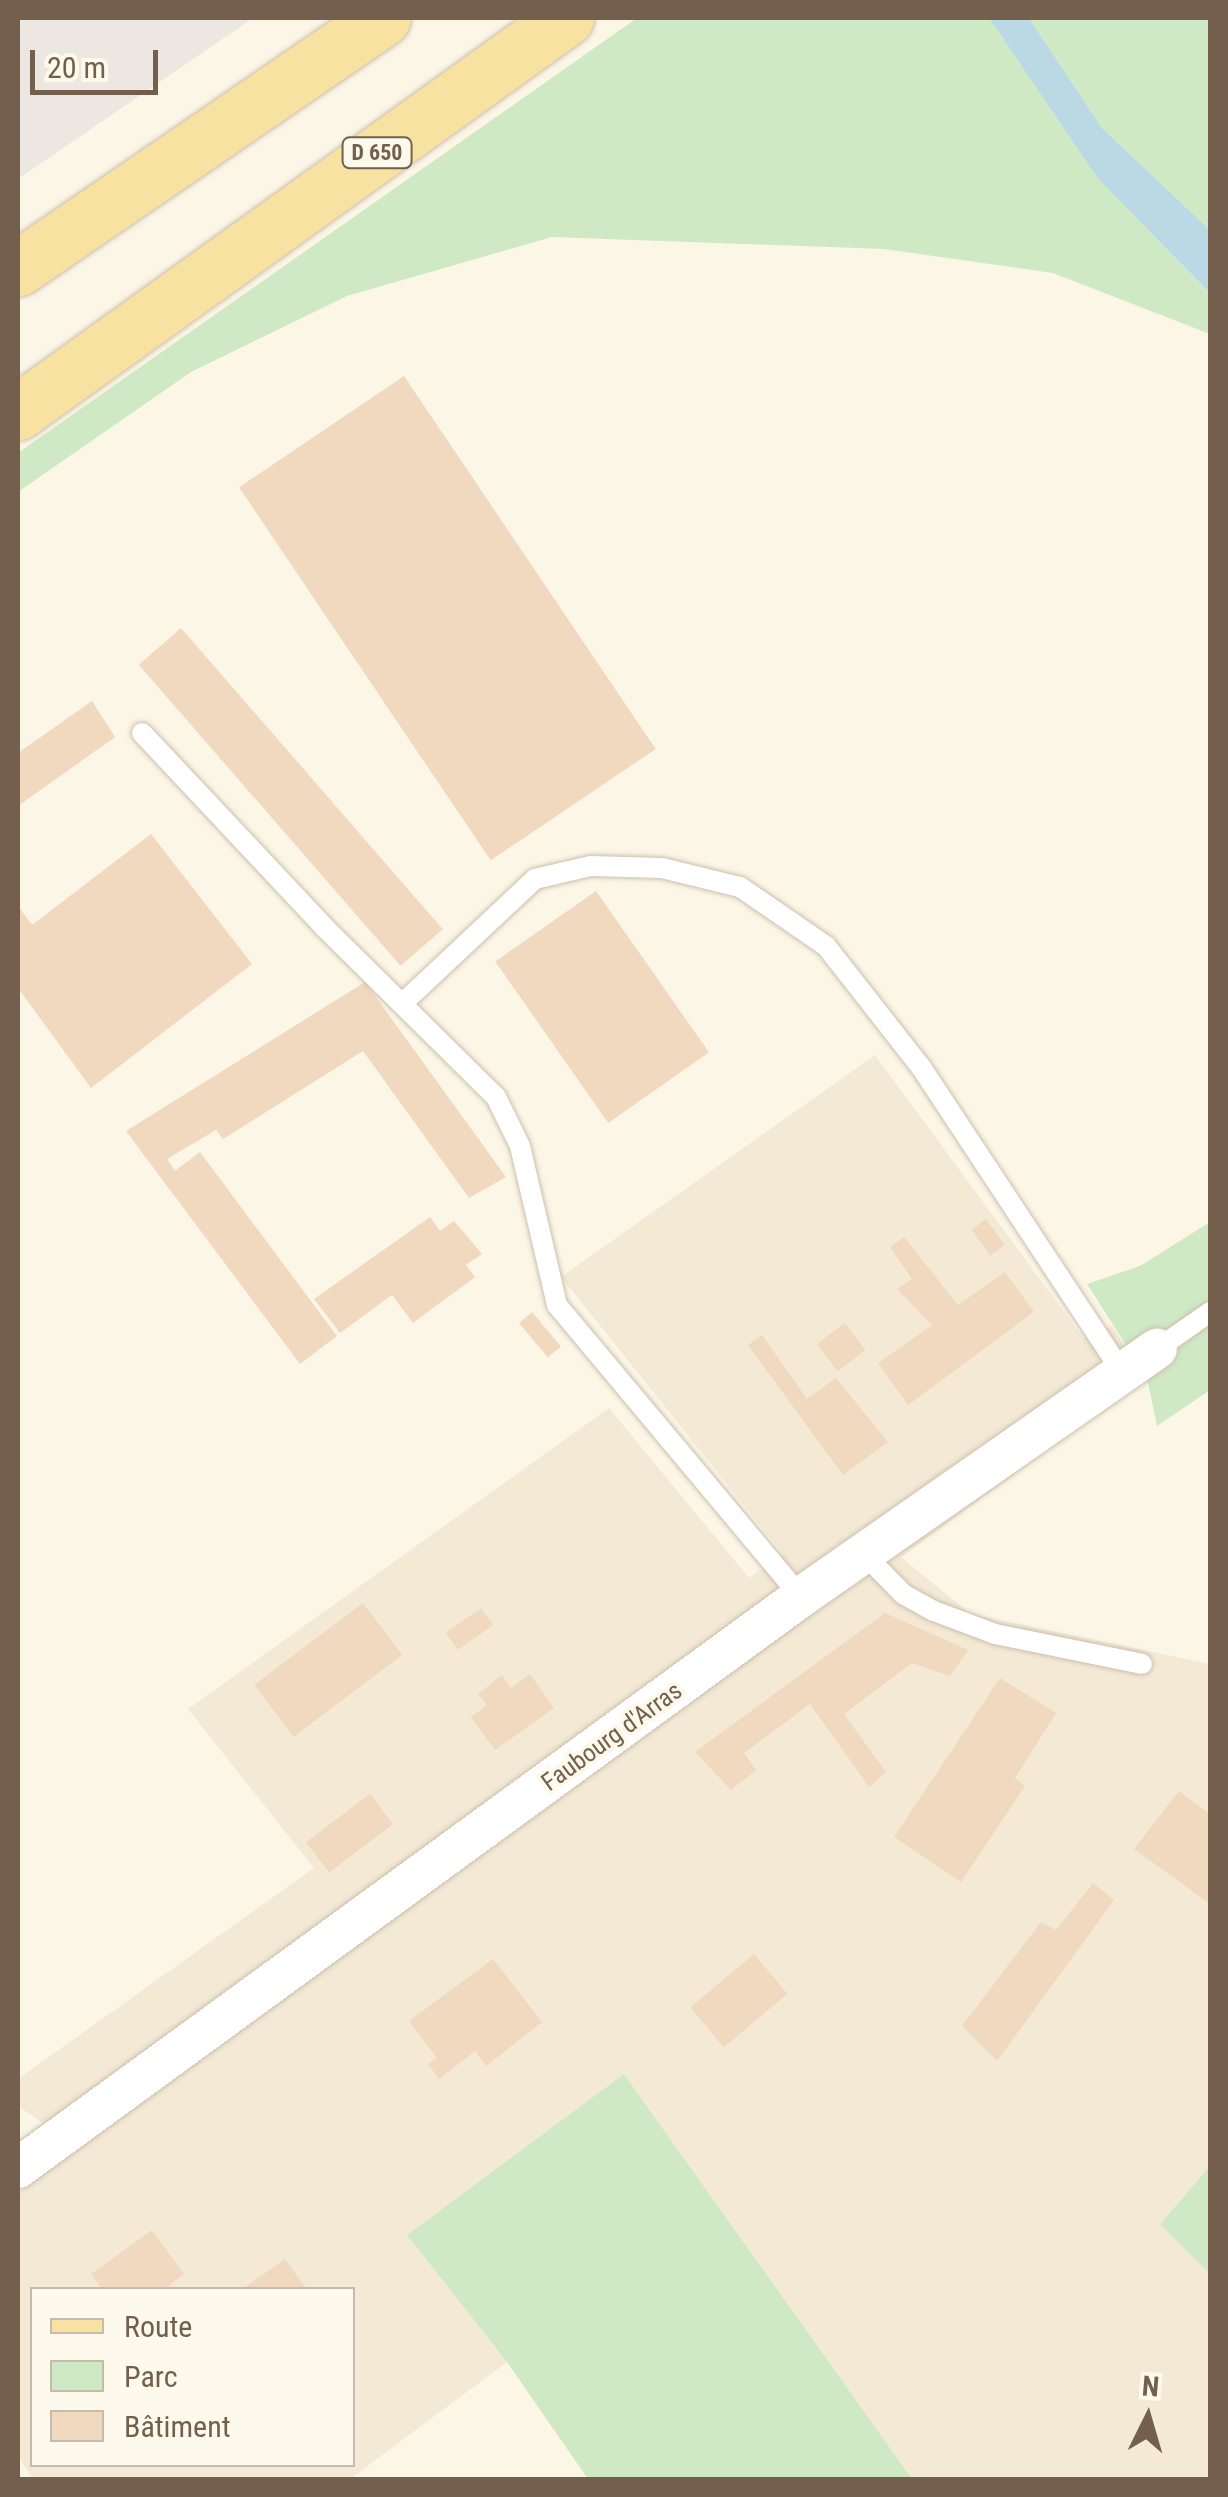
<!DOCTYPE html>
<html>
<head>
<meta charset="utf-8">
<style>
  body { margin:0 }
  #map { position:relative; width:1228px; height:2497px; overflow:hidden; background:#fbf6e6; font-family:"Roboto Condensed",sans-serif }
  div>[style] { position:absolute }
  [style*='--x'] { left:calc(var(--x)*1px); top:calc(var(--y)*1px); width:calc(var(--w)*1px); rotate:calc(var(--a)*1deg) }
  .residential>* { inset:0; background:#f3e9d5 }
  .industrial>* { inset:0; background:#ece7e0 }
  .green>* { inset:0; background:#cfe9c5 }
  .water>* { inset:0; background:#bbd9e4 }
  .building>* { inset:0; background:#f0d9bf; transform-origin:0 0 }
  .roads { filter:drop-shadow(0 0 2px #cdbfad) drop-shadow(0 0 2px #cdbfad) }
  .service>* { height:20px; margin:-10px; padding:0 10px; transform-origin:10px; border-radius:10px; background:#fff }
  .minor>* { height:40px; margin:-20px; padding:0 20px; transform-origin:20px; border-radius:20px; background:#fff }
  .primary>* { height:55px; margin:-27.5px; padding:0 27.5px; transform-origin:27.5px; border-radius:27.5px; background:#f7e2a2 }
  span { translate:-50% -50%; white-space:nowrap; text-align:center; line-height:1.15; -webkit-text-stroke:8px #fef9ed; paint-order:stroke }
  .shield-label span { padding:2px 8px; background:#fef9ed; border:2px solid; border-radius:8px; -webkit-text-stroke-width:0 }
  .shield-label { font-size:22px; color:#745f4c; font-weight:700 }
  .street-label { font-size:25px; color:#745f4c }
  .frame { position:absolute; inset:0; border:20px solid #745f4c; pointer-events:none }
  .legend { position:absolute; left:30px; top:2287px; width:325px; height:180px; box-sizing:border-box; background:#fef9ed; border:2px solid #c7bbad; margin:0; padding:12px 18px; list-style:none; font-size:30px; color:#745f4c }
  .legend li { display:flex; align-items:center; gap:20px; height:50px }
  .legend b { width:50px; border:2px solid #c7bbad }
  .north { position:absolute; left:1098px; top:2367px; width:100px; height:100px; -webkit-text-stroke:8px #fef9ed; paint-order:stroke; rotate:5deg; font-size:28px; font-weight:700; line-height:40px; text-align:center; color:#745f4c }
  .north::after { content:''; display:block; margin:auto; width:35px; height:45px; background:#745f4c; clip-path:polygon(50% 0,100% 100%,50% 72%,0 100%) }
  .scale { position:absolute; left:30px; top:50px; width:128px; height:45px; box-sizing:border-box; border:5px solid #745f4c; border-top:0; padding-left:12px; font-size:30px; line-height:35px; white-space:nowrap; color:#745f4c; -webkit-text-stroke:8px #fef9ed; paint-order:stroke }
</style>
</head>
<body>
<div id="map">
  <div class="residential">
    <i style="clip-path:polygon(evenodd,875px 1055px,1083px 1338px,1112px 1326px,1147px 1378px,901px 1557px,970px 1614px,1210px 1664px,1210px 2166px,1161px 2223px,1210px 2274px,1210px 2479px,912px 2479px,624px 2074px,407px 2235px,507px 2362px,350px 2479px,33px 2479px,18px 2456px,18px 2193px,79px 2147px,18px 2106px,18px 2079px,314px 1868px,188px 1709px,609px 1408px,749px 1578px,783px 1554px,561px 1277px,875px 1055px,32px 2290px,352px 2290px,352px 2464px,32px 2464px,32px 2290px)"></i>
  </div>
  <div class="industrial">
    <i style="clip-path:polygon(18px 18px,253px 18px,18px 179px)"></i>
  </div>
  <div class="green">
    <i style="clip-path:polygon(637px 18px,989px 18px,1098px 179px,1210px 293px,1210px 334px,1053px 273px,884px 249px,552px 237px,347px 296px,191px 372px,18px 492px,18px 453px)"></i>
    <i style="clip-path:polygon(1029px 18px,1210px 18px,1210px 230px,1102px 128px)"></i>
    <i style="clip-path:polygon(1210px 1222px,1210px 1390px,1157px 1426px,1147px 1378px,1087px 1284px,1140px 1266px)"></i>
    <i style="clip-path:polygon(624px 2074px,912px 2479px,588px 2479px,507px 2362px,407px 2235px)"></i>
    <i style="clip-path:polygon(1210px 2166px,1210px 2274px,1160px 2224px)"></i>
  </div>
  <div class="water">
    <i style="clip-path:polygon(989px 18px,1029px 18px,1102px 128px,1210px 230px,1210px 293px,1098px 179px)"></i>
  </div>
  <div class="building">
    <i style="left:404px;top:376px;width:450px;height:199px;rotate:56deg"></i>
    <i style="left:181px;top:628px;width:399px;height:56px;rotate:49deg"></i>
    <i style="clip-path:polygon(92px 701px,115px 737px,18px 806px,18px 753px)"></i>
    <i style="clip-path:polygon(151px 834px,252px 964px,91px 1088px,18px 988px,18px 906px,32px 925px)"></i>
    <i style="left:596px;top:891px;width:197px;height:123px;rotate:55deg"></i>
    <i style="clip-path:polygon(365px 982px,506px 1177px,469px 1198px,363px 1051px,223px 1139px,216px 1130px,167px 1159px,175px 1171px,200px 1152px,337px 1336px,300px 1364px,126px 1131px)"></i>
    <i style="clip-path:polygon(430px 1217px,440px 1231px,454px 1221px,482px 1254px,466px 1265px,475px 1277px,413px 1323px,392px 1295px,340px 1333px,314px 1299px)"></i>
    <i style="left:986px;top:1219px;width:32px;height:18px;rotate:54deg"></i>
    <i style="clip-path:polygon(904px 1237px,958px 1305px,1005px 1272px,1034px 1312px,908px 1405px,878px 1363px,932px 1325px,897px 1289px,912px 1279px,890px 1247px)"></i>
    <i style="left:532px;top:1312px;width:45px;height:17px;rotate:50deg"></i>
    <i style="left:845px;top:1323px;width:34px;height:35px;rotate:53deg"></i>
    <i style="clip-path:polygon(762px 1335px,807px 1399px,836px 1378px,888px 1442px,843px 1475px,748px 1345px)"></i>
    <i style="left:363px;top:1603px;width:65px;height:136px;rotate:53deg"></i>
    <i style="left:481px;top:1608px;width:21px;height:43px;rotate:55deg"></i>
    <i style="clip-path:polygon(885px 1613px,968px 1650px,950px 1676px,912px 1663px,844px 1714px,886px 1772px,869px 1787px,810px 1704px,744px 1753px,756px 1770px,731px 1790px,695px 1752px)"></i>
    <i style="clip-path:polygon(530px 1674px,554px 1708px,495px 1750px,471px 1717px,487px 1705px,478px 1694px,502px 1675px,511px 1688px)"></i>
    <i style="clip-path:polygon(1000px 1678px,1056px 1713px,1015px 1778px,1025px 1786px,961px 1882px,894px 1837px)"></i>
    <i style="clip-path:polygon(1179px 1791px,1210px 1814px,1210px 1904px,1134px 1849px)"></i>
    <i style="left:370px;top:1794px;width:38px;height:80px;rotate:53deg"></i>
    <i style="clip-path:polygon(1093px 1883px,1114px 1900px,997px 2061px,962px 2026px,1041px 1922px,1056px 1930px)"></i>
    <i style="left:754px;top:1954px;width:52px;height:83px;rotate:50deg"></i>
    <i style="clip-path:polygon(493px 1959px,542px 2022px,486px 2066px,475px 2051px,439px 2079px,428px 2064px,437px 2058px,409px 2021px)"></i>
    <i style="clip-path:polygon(152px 2230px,184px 2274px,163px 2290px,103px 2290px,91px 2274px)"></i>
    <i style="clip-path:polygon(285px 2259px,307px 2290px,241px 2290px)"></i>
  </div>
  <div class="roads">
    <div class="service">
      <i style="--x:142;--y:733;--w:266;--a:46.8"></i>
      <i style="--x:324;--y:927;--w:242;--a:44.7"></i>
      <i style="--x:496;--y:1097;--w:55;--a:63.9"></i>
      <i style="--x:520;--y:1146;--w:163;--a:76.9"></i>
      <i style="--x:557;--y:1305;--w:381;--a:50.1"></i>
      <i style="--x:404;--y:1002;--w:180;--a:-43.2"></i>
      <i style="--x:535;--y:879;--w:57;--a:-13.1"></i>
      <i style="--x:591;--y:866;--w:71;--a:1.6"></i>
      <i style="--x:662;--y:868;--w:80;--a:13.7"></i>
      <i style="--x:740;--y:887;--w:104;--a:34.5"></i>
      <i style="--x:826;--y:946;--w:154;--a:51.9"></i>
      <i style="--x:921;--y:1067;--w:367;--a:56.6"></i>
      <i style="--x:1157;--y:1349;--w:65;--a:-34.9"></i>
      <i style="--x:864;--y:1554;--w:56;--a:45.7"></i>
      <i style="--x:903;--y:1594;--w:35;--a:29"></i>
      <i style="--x:934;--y:1611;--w:65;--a:20.7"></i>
      <i style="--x:995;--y:1634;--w:150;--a:11.5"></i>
    </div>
    <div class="minor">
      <i style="--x:18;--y:2168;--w:969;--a:-36.1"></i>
      <i style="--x:801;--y:1597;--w:434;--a:-34.9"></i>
    </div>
    <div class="primary">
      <i style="--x:18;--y:268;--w:442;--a:-34.4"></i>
      <i style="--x:18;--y:412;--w:675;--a:-35.72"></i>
    </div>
  </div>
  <div class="shield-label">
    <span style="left:377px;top:153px">D 650</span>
  </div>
  <div class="street-label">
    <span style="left:612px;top:1737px;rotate:-36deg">Faubourg d'Arras</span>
  </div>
  <div class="frame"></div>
  <ul class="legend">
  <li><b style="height:12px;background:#f7e2a2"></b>Route</li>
  <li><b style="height:28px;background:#cfe9c5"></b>Parc</li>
  <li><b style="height:28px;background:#f0d9bf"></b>Bâtiment</li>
  </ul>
  <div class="north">N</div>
  <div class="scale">20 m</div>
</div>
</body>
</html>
